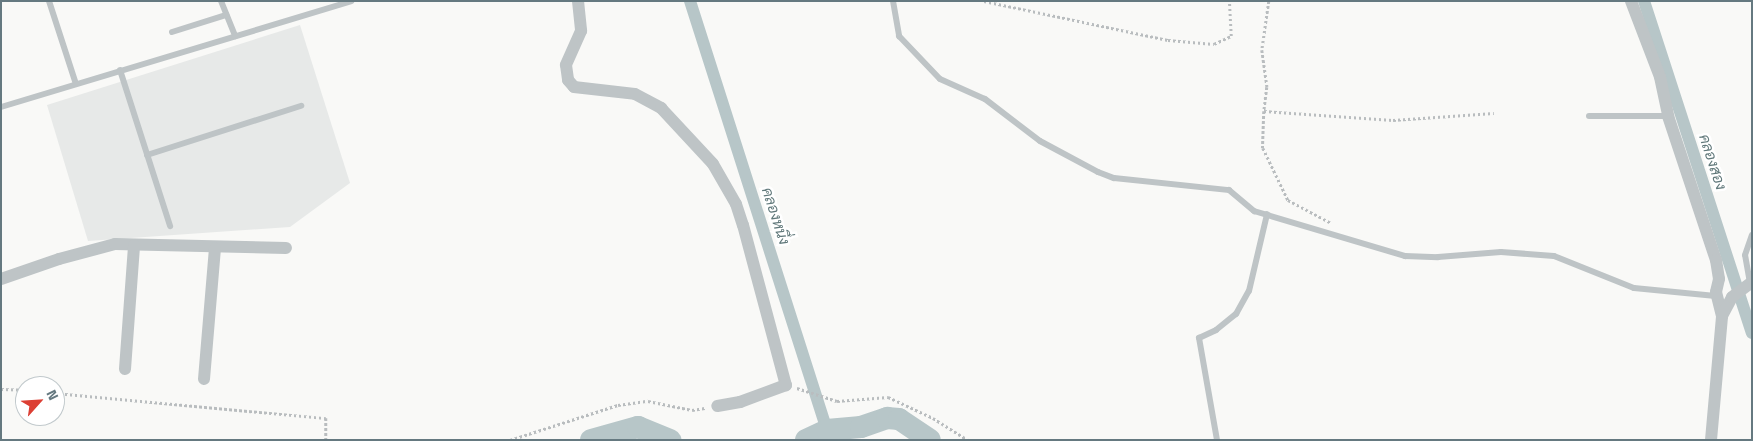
<!DOCTYPE html>
<html>
<head>
<meta charset="utf-8">
<style>
  body { margin:0 }
  #map { position:relative; width:1753px; height:441px; overflow:hidden; background:#f9f9f7; font-family:"Titillium Web",Sarabun,sans-serif }
  div>[style] { position:absolute }
  [style*='--x'] { left:calc(var(--x)*1px); top:calc(var(--y)*1px); width:calc(var(--w)*1px); rotate:calc(var(--a)*1deg) }
  .built>* { inset:0; background:#e7e9e8 }
  .canal>* { height:12px; margin:-6px; padding:0 6px; transform-origin:6px; border-radius:6px; background:#b7c6c8 }
  .river>* { height:22px; margin:-11px; padding:0 11px; transform-origin:11px; border-radius:11px; background:#b7c6c8 }
  .path>* { height:2.5px; margin-top:-1.25px; transform-origin:0; background:repeating-linear-gradient(90deg,#b9bdbf 0 2.5px,transparent 0 5px) }
  .lane>* { height:6px; margin:-3px; padding:0 3px; transform-origin:3px; border-radius:3px; background:#bec4c6 }
  .street>* { height:12px; margin:-6px; padding:0 6px; transform-origin:6px; border-radius:6px; background:#bec4c6 }
  span { translate:-50% -50%; white-space:nowrap; text-align:center; line-height:1.15; -webkit-text-stroke:5px #fff; paint-order:stroke }
  .water-label { font-size:15px; color:#60787a; font-style:italic }
  .frame { position:absolute; inset:0; border:2px solid #657980; pointer-events:none }
  .north { position:absolute; left:15px; top:376px; width:50px; height:50px; box-sizing:border-box; background:#fff; border:1px solid #c1c9cc; border-radius:50%; rotate:64deg; font-size:14px; font-weight:700; line-height:20px; text-align:center; color:#657980 }
  .north::after { content:''; display:block; margin:auto; width:18px; height:22px; background:#dc3f34; clip-path:polygon(50% 0,100% 100%,50% 72%,0 100%) }
</style>
</head>
<body>
<div id="map">
  <div class="built">
    <i style="clip-path:polygon(300px 25px,350px 183px,290px 227px,88px 241px,47px 105px)"></i>
  </div>
  <div class="canal">
    <i style="--x:690;--y:1;--w:461;--a:72.3"></i>
    <i style="--x:1644;--y:1;--w:349;--a:72"></i>
  </div>
  <div class="river">
    <i style="--x:591;--y:440;--w:49;--a:-15.5"></i>
    <i style="--x:638;--y:427;--w:35;--a:22"></i>
    <i style="--x:806;--y:440;--w:23;--a:-25"></i>
    <i style="--x:827;--y:430;--w:34;--a:-5"></i>
    <i style="--x:861;--y:427;--w:28;--a:-19"></i>
    <i style="--x:887;--y:418;--w:12;--a:5"></i>
    <i style="--x:899;--y:419;--w:37;--a:34"></i>
  </div>
  <div class="path">
    <i style="--x:984;--y:1;--w:188;--a:12"></i>
    <i style="--x:1168;--y:40;--w:46;--a:5"></i>
    <i style="--x:1214;--y:44;--w:19;--a:-25"></i>
    <i style="--x:1231;--y:36;--w:35;--a:-93"></i>
    <i style="--x:1269;--y:1;--w:49;--a:98.1"></i>
    <i style="--x:1262;--y:50;--w:37;--a:82"></i>
    <i style="--x:1267;--y:87;--w:24;--a:97"></i>
    <i style="--x:1264;--y:111;--w:129;--a:4"></i>
    <i style="--x:1393;--y:120;--w:101;--a:-4"></i>
    <i style="--x:1264;--y:111;--w:37;--a:92"></i>
    <i style="--x:1263;--y:148;--w:58;--a:64.3"></i>
    <i style="--x:1288;--y:200;--w:49;--a:28.1"></i>
    <i style="--x:797;--y:388;--w:42;--a:18"></i>
    <i style="--x:837;--y:401;--w:51;--a:-4.5"></i>
    <i style="--x:888;--y:397;--w:50;--a:25"></i>
    <i style="--x:933;--y:418;--w:41;--a:32.2"></i>
    <i style="--x:1;--y:389;--w:24;--a:2"></i>
    <i style="--x:55;--y:393;--w:272;--a:5.3"></i>
    <i style="--x:326;--y:418;--w:22;--a:90"></i>
    <i style="--x:510;--y:440;--w:114;--a:-18"></i>
    <i style="--x:618;--y:405;--w:30;--a:-8"></i>
    <i style="--x:648;--y:401;--w:45;--a:11.6"></i>
    <i style="--x:692;--y:410;--w:13;--a:-9"></i>
  </div>
  <div class="lane">
    <i style="--x:49;--y:1;--w:87;--a:72"></i>
    <i style="--x:221;--y:1;--w:38;--a:68"></i>
    <i style="--x:893;--y:1;--w:36;--a:80"></i>
    <i style="--x:899;--y:36;--w:59;--a:46.4"></i>
    <i style="--x:940;--y:79;--w:49;--a:24"></i>
    <i style="--x:985;--y:99;--w:69;--a:37.4"></i>
    <i style="--x:1040;--y:141;--w:66;--a:28.1"></i>
    <i style="--x:1098;--y:172;--w:17;--a:21"></i>
    <i style="--x:1114;--y:178;--w:116;--a:6"></i>
    <i style="--x:1229;--y:190;--w:33;--a:40"></i>
    <i style="--x:1254;--y:211;--w:158;--a:16.6"></i>
    <i style="--x:1405;--y:256;--w:33;--a:2"></i>
    <i style="--x:1438;--y:257;--w:63;--a:-4.5"></i>
    <i style="--x:1501;--y:252;--w:53;--a:4.3"></i>
    <i style="--x:1554;--y:256;--w:86;--a:21.8"></i>
    <i style="--x:1634;--y:288;--w:82;--a:5.6"></i>
    <i style="--x:172;--y:32;--w:57;--a:-17.5"></i>
    <i style="--x:120;--y:70;--w:164;--a:72.2"></i>
    <i style="--x:1;--y:107;--w:366;--a:-16.8"></i>
    <i style="--x:1589;--y:116;--w:79;--a:0"></i>
    <i style="--x:147;--y:155;--w:162;--a:-17.7"></i>
    <i style="--x:1750;--y:283;--w:28;--a:-100"></i>
    <i style="--x:1745;--y:255;--w:21;--a:-71"></i>
    <i style="--x:1217;--y:440;--w:104;--a:-100"></i>
    <i style="--x:1199;--y:338;--w:19;--a:-25"></i>
    <i style="--x:1216;--y:330;--w:26;--a:-39"></i>
    <i style="--x:1236;--y:314;--w:26;--a:-61"></i>
    <i style="--x:1249;--y:291;--w:79;--a:-76.8"></i>
  </div>
  <div class="street">
    <i style="--x:578;--y:1;--w:30;--a:84"></i>
    <i style="--x:581;--y:31;--w:37;--a:114"></i>
    <i style="--x:566;--y:65;--w:15;--a:82"></i>
    <i style="--x:568;--y:80;--w:9;--a:49"></i>
    <i style="--x:574;--y:87;--w:61;--a:6.5"></i>
    <i style="--x:635;--y:94;--w:30;--a:28"></i>
    <i style="--x:661;--y:108;--w:76;--a:47.1"></i>
    <i style="--x:713;--y:164;--w:46;--a:60.1"></i>
    <i style="--x:736;--y:204;--w:22;--a:72"></i>
    <i style="--x:743;--y:225;--w:166;--a:75"></i>
    <i style="--x:786;--y:385;--w:49;--a:159.7"></i>
    <i style="--x:740;--y:402;--w:23;--a:170"></i>
    <i style="--x:1631;--y:1;--w:81;--a:69.1"></i>
    <i style="--x:1660;--y:77;--w:40;--a:78"></i>
    <i style="--x:1668;--y:116;--w:152;--a:71.6"></i>
    <i style="--x:1716;--y:260;--w:19;--a:81"></i>
    <i style="--x:1719;--y:279;--w:13;--a:103"></i>
    <i style="--x:1716;--y:292;--w:25;--a:76"></i>
    <i style="--x:1;--y:279;--w:61;--a:-19"></i>
    <i style="--x:59;--y:259;--w:58;--a:-15"></i>
    <i style="--x:115;--y:244;--w:171;--a:1.3"></i>
    <i style="--x:125;--y:369;--w:124;--a:-85.8"></i>
    <i style="--x:204;--y:379;--w:131;--a:-85.2"></i>
    <i style="--x:1711;--y:440;--w:124;--a:-84.9"></i>
    <i style="--x:1722;--y:316;--w:21;--a:-62"></i>
    <i style="--x:1732;--y:297;--w:25;--a:-37"></i>
  </div>
  <div class="water-label">
    <span style="left:1713px;top:162px;rotate:72deg">คลองสอง</span>
    <span style="left:776px;top:216px;rotate:72deg">คลองหนึ่ง</span>
  </div>
  <div class="frame"></div>
  <div class="north">N</div>
</div>
</body>
</html>
